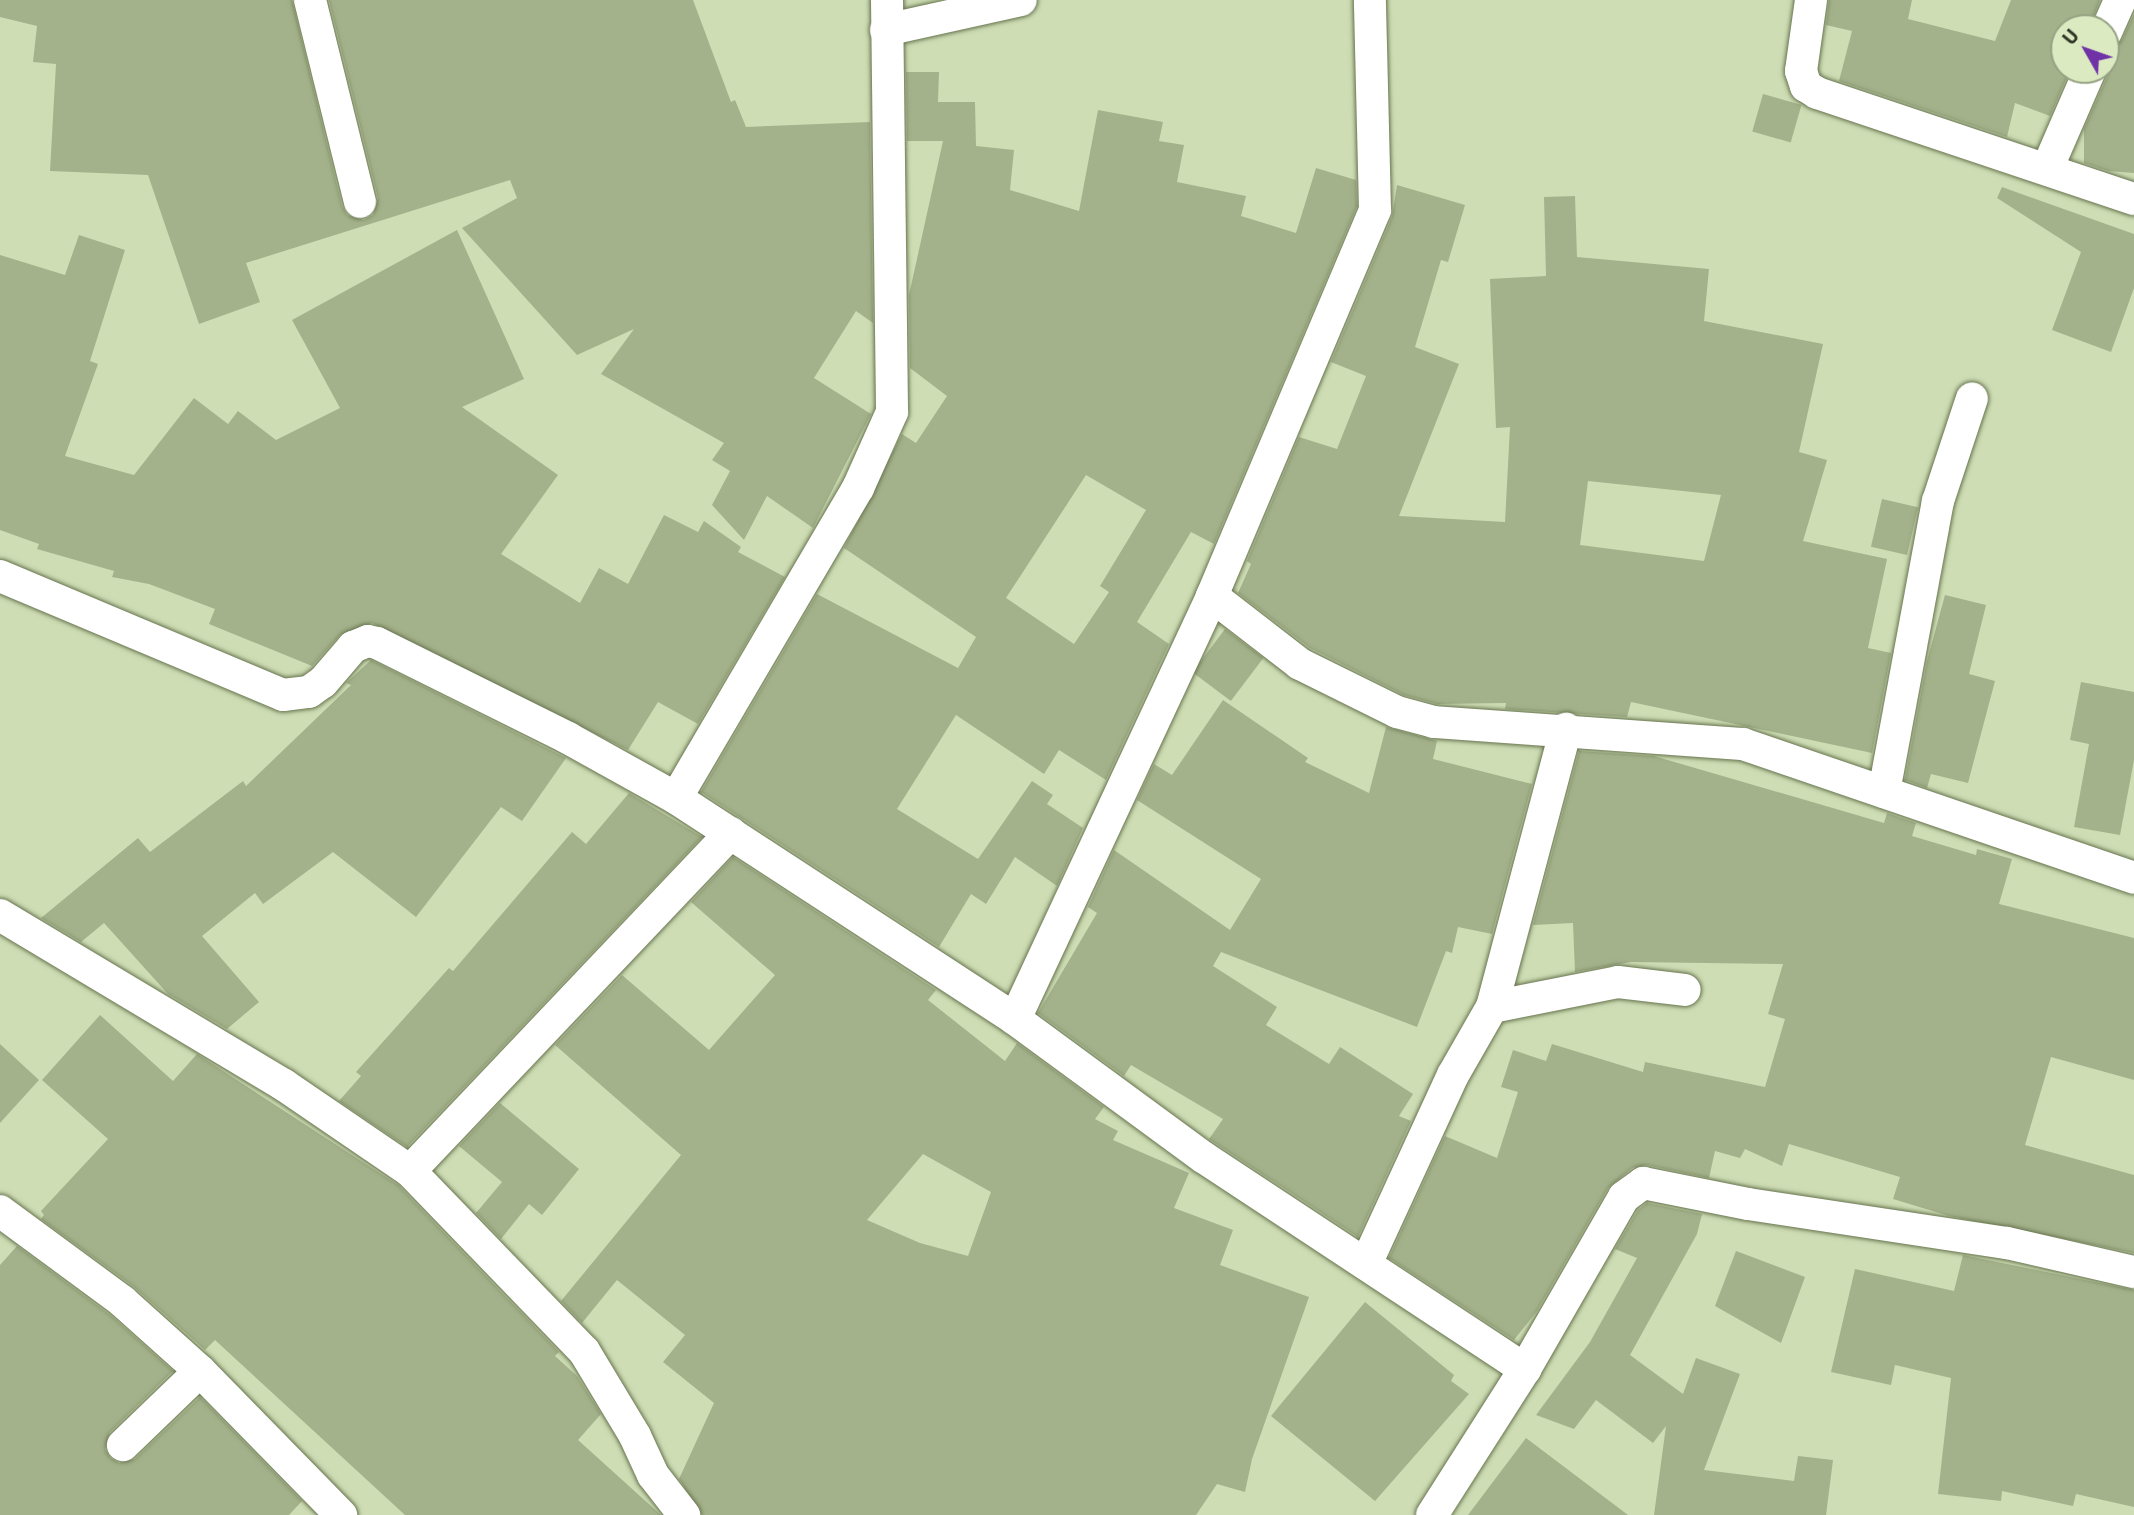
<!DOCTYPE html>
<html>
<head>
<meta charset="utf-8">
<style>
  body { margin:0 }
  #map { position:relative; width:2134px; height:1515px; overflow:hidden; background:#ceddb4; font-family:"Exo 2",sans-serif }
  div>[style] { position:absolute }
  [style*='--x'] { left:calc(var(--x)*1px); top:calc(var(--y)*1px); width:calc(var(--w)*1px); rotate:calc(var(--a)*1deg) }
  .building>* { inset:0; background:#a4b28b; transform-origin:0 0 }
  .roads { filter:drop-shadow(0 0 2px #67744f) drop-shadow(0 0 2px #67744f) }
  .minor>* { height:32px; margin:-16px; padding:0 16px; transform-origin:16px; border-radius:16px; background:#fff }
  span { translate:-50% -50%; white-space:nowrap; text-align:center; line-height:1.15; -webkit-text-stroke:5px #dbeac1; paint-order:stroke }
  .north { position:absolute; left:2050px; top:14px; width:70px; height:70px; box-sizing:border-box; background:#dbeac1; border:2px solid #96a283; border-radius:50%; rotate:310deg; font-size:19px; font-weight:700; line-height:28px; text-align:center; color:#2f3525 }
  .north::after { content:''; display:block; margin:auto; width:24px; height:32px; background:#6f32a7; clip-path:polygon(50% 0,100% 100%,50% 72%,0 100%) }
</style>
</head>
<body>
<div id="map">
  <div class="building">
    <i style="clip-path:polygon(0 0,292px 0,342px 206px,347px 215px,364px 220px,373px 215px,378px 198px,329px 0,693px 0,731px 102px,735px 100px,746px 127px,870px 122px,873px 323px,856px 311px,814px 378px,871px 414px,813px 528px,767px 496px,744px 540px,712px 505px,730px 471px,712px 460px,724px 443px,601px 374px,634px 329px,577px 355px,462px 228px,517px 198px,510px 180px,246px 263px,260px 302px,199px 324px,148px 175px,50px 171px,56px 64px,33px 62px,37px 26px,0 17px)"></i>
    <i style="clip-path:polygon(1829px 0,1912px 0,1908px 19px,1995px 41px,2011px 0,2100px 0,2089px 28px,2064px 28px,2064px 70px,2070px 70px,2050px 116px,2015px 103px,2007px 137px,1839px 81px,1852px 31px,1826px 25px)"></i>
    <i style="clip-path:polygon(2134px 14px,2134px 173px,2108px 171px,2084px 163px,2084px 129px,2107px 77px,2106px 50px,2122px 40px)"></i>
    <i style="clip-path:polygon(evenodd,906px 72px,939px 72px,938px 102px,975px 102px,976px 146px,1014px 150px,1010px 190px,1079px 211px,1098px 110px,1163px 122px,1159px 141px,1184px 145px,1177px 182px,1246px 196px,1241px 216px,1296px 233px,1316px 168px,1356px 180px,1357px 206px,1214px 544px,1191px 532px,1137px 622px,1169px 644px,1106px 780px,1059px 750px,1044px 774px,956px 715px,897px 809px,978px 859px,1032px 781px,1053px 795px,1047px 804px,1083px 828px,1057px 886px,1015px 857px,986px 904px,971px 894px,939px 947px,701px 792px,817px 594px,958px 668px,976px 637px,844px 548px,902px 434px,916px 443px,947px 396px,910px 368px,909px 295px,943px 141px,907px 141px,906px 72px,1086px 475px,1146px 510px,1100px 586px,1109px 592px,1074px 644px,1006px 598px,1086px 475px)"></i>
    <i style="left:1763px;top:94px;width:40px;height:39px;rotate:16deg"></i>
    <i style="clip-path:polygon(evenodd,1397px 185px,1465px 205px,1448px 262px,1441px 260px,1415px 347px,1459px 364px,1399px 516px,1505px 522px,1510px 427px,1496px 428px,1490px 279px,1546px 276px,1544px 197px,1575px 196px,1577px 257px,1709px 269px,1704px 321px,1823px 344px,1799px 452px,1827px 460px,1803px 541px,1887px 559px,1868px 648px,1891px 653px,1872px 753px,1631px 702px,1627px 717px,1505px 709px,1506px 703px,1437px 704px,1404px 695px,1310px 648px,1238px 593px,1251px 564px,1247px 561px,1299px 437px,1337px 449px,1366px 376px,1331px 362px,1392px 217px,1397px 185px,1588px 481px,1721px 495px,1704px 561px,1580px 545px,1588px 481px)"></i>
    <i style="clip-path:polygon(2002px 187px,2134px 234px,2134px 288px,2111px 352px,2052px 330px,2081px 252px,1997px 198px)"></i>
    <i style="clip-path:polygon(457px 230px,524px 379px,462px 407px,558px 475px,501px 554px,580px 603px,599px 568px,628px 584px,664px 515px,698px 532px,704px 521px,741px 547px,738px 552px,785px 577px,698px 724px,658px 702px,628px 750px,372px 623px,340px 635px,312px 666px,209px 624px,215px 609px,149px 584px,112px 577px,114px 571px,37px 549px,39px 544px,0 530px,0 255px,65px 275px,79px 235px,125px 250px,90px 361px,98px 364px,65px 456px,134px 475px,194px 398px,228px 424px,238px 411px,276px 440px,340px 408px,292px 320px)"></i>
    <i style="left:1882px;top:499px;width:37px;height:49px;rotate:13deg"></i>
    <i style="clip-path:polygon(1945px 595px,1986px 605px,1969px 674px,1995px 681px,1968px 783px,1931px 774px,1927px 788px,1905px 780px,1927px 661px)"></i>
    <i style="left:1225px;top:629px;width:48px;height:54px;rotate:37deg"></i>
    <i style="clip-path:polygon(371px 660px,566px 758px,522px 821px,501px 807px,416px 917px,333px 852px,263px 904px,255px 893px,202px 936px,259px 1002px,227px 1029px,168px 994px,104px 923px,81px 942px,41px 918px,138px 838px,150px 852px,243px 781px,246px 786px,351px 685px,346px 683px)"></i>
    <i style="clip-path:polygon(2081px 682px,2134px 692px,2134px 760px,2120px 835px,2074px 827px,2089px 744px,2070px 740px)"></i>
    <i style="clip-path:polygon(1223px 700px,1308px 758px,1305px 762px,1369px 793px,1386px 727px,1437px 741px,1433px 759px,1532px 784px,1492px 934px,1458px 927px,1452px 953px,1446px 951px,1417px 1027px,1221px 952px,1213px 966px,1277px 1007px,1266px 1025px,1329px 1064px,1340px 1047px,1413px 1094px,1399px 1116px,1411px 1121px,1358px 1237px,1209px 1139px,1223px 1119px,1131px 1065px,1124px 1076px,1038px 1013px,1097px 913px,1088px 907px,1114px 850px,1230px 930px,1261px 879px,1137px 800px,1154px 764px,1172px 775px)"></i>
    <i style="clip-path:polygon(1579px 751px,1654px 756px,1884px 823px,1887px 813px,1916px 823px,1912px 836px,1976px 855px,1977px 849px,2012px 859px,1999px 904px,2134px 938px,2134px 1080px,2051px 1057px,2025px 1145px,2134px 1175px,2134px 1253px,1949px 1216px,1893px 1199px,1900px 1177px,1789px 1144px,1782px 1166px,1745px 1149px,1740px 1158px,1715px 1151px,1709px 1178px,1647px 1165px,1632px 1168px,1608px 1188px,1537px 1311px,1514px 1340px,1389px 1258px,1445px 1136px,1497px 1158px,1518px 1092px,1501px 1087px,1513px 1050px,1546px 1061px,1552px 1044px,1643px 1072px,1645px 1062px,1765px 1087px,1785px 1019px,1768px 1014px,1783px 964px,1631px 962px,1575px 972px,1573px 923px,1533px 925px)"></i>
    <i style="clip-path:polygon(629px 793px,702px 837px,407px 1147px,339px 1101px,361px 1076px,356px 1072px,449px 968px,453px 971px,572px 832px,586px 844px)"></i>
    <i style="clip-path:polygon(evenodd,733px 857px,936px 990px,928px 1000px,1005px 1061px,1017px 1043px,1104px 1107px,1095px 1119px,1118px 1131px,1113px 1140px,1189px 1173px,1174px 1208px,1233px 1230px,1220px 1265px,1309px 1297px,1252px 1459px,1245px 1492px,1217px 1484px,1196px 1515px,702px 1515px,679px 1479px,714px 1403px,663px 1362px,685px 1335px,617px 1280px,582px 1323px,561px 1301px,681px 1155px,555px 1045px,622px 975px,709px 1050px,775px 975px,691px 902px,733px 857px,923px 1154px,991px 1192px,968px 1256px,920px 1243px,867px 1220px,923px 1154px)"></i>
    <i style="clip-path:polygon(100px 1015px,173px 1081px,197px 1054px,398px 1185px,559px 1352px,555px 1356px,577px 1376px,601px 1414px,578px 1440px,661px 1515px,405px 1515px,215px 1340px,205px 1350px,133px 1286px,41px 1219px,44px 1215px,41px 1211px,108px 1139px,42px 1080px)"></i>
    <i style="clip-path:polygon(0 1044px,39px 1080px,0 1123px)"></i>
    <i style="clip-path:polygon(500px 1103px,579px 1169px,542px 1215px,529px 1204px,501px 1239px,476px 1213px,502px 1182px,459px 1146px)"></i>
    <i style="clip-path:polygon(1647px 1203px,1702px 1214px,1697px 1234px,1630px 1355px,1683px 1394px,1696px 1358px,1740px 1374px,1704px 1470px,1794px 1481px,1798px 1456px,1833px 1460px,1826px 1515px,1654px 1515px,1666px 1426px,1653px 1443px,1596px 1400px,1574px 1429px,1536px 1415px,1590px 1342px,1637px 1258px,1615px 1249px,1638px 1210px)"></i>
    <i style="clip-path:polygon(17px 1246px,110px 1315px,173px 1371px,110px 1432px,105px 1449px,110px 1458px,119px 1463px,135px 1459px,200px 1397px,302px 1501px,289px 1515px,0 1515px,0 1265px)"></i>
    <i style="clip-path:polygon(1736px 1251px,1805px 1277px,1781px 1343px,1715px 1306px)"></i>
    <i style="clip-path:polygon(1963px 1255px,2134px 1290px,2134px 1507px,2076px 1494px,2073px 1506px,2002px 1491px,2001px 1501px,1938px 1494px,1951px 1378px,1895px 1365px,1891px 1385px,1831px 1372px,1855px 1269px,1954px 1291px)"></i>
    <i style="clip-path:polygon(1365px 1302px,1454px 1375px,1451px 1381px,1469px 1394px,1375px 1501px,1271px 1416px)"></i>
    <i style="clip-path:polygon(1526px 1438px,1628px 1515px,1468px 1515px)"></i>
  </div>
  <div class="roads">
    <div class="minor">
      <i style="--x:310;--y:0;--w:208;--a:76.1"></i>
      <i style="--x:887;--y:0;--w:412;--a:89.3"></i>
      <i style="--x:892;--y:412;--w:83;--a:114.1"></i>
      <i style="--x:858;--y:488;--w:359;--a:120.4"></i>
      <i style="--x:676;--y:798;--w:405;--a:33.1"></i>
      <i style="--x:1015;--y:1019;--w:233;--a:36.3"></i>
      <i style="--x:1203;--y:1157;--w:386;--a:33.4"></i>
      <i style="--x:1811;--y:0;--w:72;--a:98"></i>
      <i style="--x:1801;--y:71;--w:16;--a:72"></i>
      <i style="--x:1806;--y:86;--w:13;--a:32"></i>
      <i style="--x:1817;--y:93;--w:334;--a:18.5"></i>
      <i style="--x:886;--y:30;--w:138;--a:-12.5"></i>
      <i style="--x:2106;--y:32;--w:35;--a:-66"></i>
      <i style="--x:2047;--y:169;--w:108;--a:-66.5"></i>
      <i style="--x:0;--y:576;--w:307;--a:22.8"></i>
      <i style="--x:283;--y:695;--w:26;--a:-7"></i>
      <i style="--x:309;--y:692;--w:17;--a:-36"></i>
      <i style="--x:323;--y:682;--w:46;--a:-49.4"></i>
      <i style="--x:353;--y:647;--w:16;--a:-22"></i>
      <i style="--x:368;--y:641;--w:9;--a:13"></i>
      <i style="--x:377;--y:643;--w:213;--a:26.4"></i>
      <i style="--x:568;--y:738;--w:124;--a:29.1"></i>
      <i style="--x:1212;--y:596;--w:111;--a:37.7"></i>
      <i style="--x:1300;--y:664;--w:108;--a:26.3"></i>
      <i style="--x:1397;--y:712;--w:38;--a:15"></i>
      <i style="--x:1434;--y:722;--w:310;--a:4.1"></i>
      <i style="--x:1743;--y:744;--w:413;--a:18.9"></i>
      <i style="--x:1884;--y:792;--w:296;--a:-79.5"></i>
      <i style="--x:1938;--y:501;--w:108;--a:-71.7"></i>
      <i style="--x:0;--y:915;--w:331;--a:30.9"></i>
      <i style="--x:284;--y:1085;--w:153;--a:34.3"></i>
      <i style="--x:410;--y:1171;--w:250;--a:46"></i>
      <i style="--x:584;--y:1351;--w:99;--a:59"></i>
      <i style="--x:635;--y:1436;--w:43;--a:65.2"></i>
      <i style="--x:653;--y:1475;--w:51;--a:52.2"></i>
      <i style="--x:1492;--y:1007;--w:288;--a:-75.1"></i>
      <i style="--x:1015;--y:1019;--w:467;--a:-65"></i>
      <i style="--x:1212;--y:596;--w:419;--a:-67.1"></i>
      <i style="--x:1375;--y:210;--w:210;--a:-91.4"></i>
      <i style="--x:410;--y:1171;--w:466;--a:-46.5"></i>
      <i style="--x:0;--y:1211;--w:152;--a:36.4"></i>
      <i style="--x:122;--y:1301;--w:105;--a:41.9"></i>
      <i style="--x:200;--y:1371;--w:107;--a:136.1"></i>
      <i style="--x:1366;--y:1264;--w:208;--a:-65.3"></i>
      <i style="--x:1453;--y:1075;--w:78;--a:-60.2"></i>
      <i style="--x:1492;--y:1007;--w:128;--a:-11.2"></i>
      <i style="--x:1618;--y:982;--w:67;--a:6.8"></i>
      <i style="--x:200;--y:1371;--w:202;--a:45.6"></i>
      <i style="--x:1432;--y:1515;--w:173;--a:-57.5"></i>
      <i style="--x:1525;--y:1369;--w:198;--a:-60.1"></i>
      <i style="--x:1624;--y:1197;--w:24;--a:-36"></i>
      <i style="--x:1643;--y:1183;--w:107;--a:11.3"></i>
      <i style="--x:1748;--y:1204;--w:262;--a:8.6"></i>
      <i style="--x:2007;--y:1243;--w:130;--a:12.9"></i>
    </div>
  </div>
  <div class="north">U</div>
</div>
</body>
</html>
